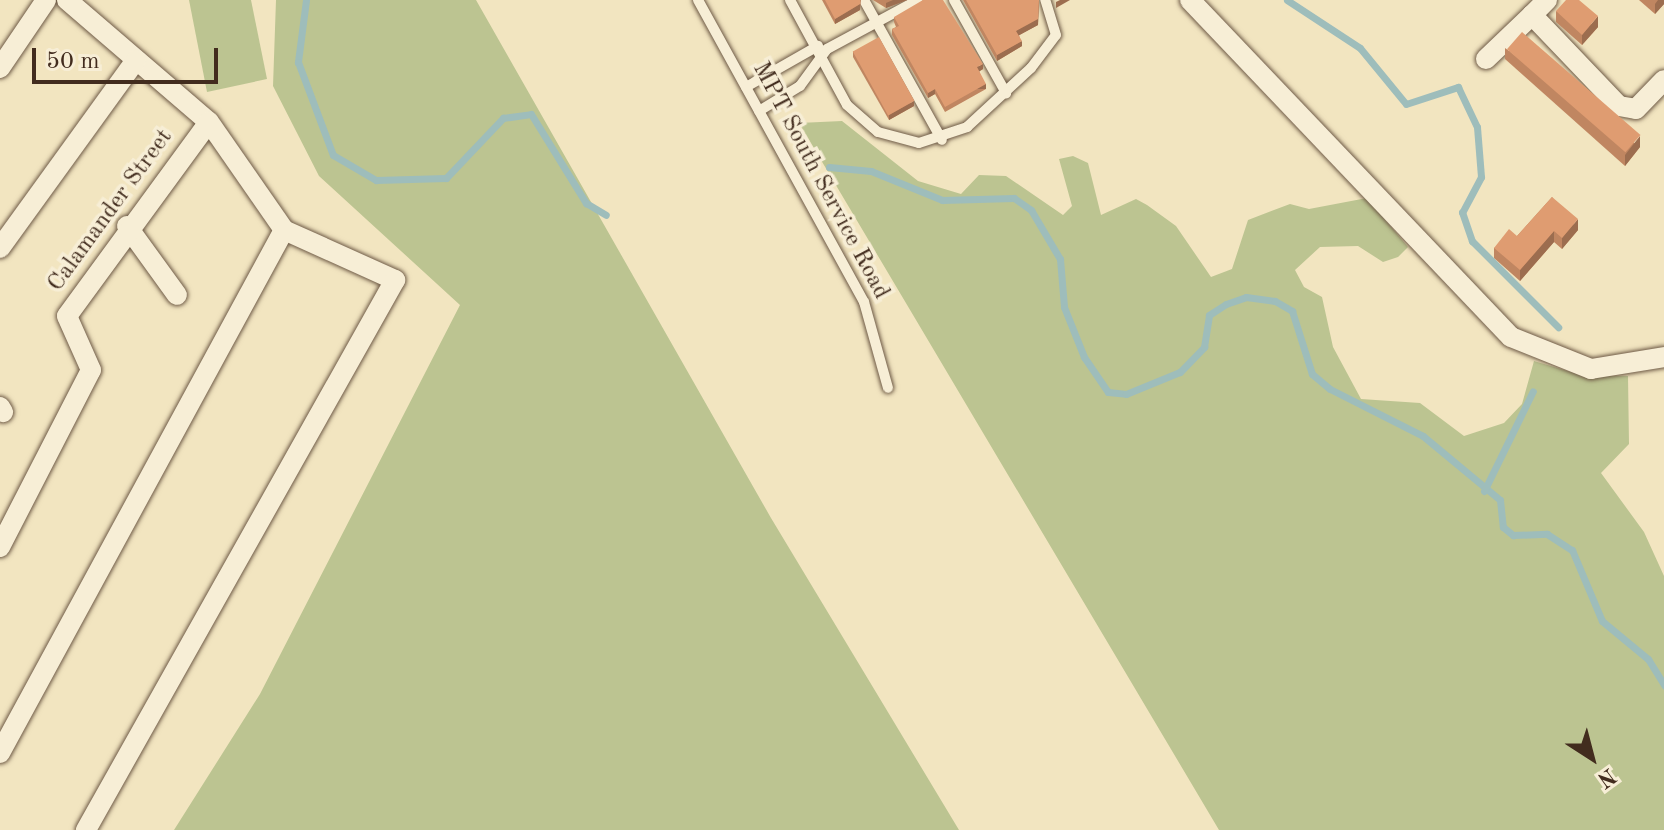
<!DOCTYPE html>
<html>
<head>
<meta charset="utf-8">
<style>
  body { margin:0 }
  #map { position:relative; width:1664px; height:830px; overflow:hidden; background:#f2e5c0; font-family:"Old Standard TT",serif }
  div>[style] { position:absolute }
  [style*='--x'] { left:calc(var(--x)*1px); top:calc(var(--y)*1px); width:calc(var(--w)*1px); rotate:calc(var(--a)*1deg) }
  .green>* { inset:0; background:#bcc491 }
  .stream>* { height:7px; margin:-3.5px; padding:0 3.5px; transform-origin:3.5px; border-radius:3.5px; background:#9ebdbb }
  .roads { filter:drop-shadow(0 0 2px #6e5a46) drop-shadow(0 0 2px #6e5a46) }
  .lane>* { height:10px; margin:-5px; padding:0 5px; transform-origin:5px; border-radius:5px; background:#f7eed6 }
  .street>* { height:20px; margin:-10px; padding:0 10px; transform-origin:10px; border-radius:10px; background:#f7eed6 }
  .wall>* { inset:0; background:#c08661 }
  .shaded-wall>* { inset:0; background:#9c6d4f; transform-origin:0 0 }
  .building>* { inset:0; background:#df9c71; transform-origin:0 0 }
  span { translate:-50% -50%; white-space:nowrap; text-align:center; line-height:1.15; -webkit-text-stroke:7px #f7eed6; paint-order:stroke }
  .street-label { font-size:24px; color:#422c1e }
  .north { position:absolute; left:1552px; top:718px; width:80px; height:80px; -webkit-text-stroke:6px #f7eed6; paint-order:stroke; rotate:144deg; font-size:22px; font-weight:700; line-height:32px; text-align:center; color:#422c1e }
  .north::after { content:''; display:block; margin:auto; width:28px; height:36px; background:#422c1e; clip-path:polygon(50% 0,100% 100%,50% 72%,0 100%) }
  .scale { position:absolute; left:32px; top:48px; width:186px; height:36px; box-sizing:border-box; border:4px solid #422c1e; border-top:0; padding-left:10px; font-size:24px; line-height:28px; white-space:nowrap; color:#422c1e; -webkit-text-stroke:6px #f7eed6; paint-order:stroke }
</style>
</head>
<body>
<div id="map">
  <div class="green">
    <i style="clip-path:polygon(189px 0,251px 0,267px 79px,207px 92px)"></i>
    <i style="clip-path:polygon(276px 0,476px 0,771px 518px,959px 830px,174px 830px,260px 694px,460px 305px,319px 176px,273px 86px)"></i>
    <i style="clip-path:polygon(842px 121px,918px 181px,961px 194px,979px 175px,1006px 176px,1063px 215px,1072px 206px,1059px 159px,1073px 156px,1088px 163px,1101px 215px,1136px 199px,1147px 205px,1176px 226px,1211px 277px,1232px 269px,1248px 220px,1290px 204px,1309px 209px,1367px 198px,1408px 247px,1398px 257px,1383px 262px,1358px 246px,1320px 247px,1295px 270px,1304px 287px,1322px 297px,1333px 347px,1361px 399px,1420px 403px,1464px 436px,1504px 423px,1522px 404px,1534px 361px,1581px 375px,1628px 376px,1629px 444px,1601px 473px,1644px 532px,1664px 576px,1664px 830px,1219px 830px,799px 123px)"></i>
  </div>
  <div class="stream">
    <i style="--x:306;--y:0;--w:63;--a:97.4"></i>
    <i style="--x:298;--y:62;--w:99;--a:69.4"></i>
    <i style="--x:333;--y:155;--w:50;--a:30.2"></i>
    <i style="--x:376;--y:180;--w:70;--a:-1.6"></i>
    <i style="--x:446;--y:178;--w:83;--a:-46.5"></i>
    <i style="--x:503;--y:118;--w:28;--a:-8"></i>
    <i style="--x:531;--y:114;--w:105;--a:58.3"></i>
    <i style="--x:586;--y:203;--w:23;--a:31"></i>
    <i style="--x:1287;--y:0;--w:87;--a:33.3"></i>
    <i style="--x:1360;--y:48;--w:72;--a:50.6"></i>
    <i style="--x:1406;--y:104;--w:55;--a:-18.1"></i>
    <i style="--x:1458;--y:87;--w:44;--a:64.6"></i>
    <i style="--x:1477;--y:127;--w:50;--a:85.4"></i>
    <i style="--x:1481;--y:177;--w:40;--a:118"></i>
    <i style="--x:1462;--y:212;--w:31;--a:71"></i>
    <i style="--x:1472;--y:241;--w:122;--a:45"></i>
    <i style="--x:829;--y:167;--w:42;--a:5.4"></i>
    <i style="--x:871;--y:171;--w:77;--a:22.2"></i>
    <i style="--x:942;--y:200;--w:72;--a:-1.6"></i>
    <i style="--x:1014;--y:198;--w:21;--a:35"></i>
    <i style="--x:1031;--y:210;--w:57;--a:59.4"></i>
    <i style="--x:1060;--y:259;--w:48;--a:85.2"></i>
    <i style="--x:1064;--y:307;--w:54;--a:68.2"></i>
    <i style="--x:1084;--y:357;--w:42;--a:55.6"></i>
    <i style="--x:1108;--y:392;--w:18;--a:6"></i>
    <i style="--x:1126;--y:394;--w:58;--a:-22.2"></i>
    <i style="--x:1180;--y:372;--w:35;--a:-46"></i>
    <i style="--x:1204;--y:347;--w:32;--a:-81"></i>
    <i style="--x:1209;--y:315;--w:20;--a:-33"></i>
    <i style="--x:1226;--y:304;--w:21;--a:-19"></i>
    <i style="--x:1246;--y:297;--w:29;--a:8"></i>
    <i style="--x:1275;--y:301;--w:20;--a:30"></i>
    <i style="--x:1292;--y:311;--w:66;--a:72.4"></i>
    <i style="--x:1312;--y:374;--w:23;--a:40"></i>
    <i style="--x:1330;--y:389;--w:104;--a:26.8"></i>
    <i style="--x:1423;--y:436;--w:100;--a:39.7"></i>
    <i style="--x:1500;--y:500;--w:27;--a:84"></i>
    <i style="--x:1503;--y:527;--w:13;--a:39"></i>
    <i style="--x:1513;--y:535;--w:34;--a:-2"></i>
    <i style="--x:1547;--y:534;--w:30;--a:33"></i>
    <i style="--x:1572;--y:550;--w:77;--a:67.1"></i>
    <i style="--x:1602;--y:621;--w:60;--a:39.6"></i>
    <i style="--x:1648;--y:659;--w:31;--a:58"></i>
    <i style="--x:1484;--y:491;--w:111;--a:-63.9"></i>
  </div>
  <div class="roads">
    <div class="lane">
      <i style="--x:698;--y:0;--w:345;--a:61.2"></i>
      <i style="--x:864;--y:302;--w:89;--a:74.4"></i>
      <i style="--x:790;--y:0;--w:119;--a:61.5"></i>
      <i style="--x:847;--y:105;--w:41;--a:41.1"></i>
      <i style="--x:878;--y:132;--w:42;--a:15"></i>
      <i style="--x:919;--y:143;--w:51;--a:-18.4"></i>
      <i style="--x:967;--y:127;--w:87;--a:-42.7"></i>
      <i style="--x:1031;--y:68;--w:41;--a:-52.9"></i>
      <i style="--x:1056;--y:35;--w:37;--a:-107"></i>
      <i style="--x:864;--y:0;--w:160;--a:60.9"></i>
      <i style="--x:954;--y:0;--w:107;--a:60.8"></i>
      <i style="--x:746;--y:87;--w:83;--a:-29.7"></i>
      <i style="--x:759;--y:111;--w:48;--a:-31.4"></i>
      <i style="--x:800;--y:86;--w:46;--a:-53.9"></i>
      <i style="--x:827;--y:49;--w:103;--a:-28.3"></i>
    </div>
    <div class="street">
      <i style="--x:67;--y:0;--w:187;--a:40.7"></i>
      <i style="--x:209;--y:122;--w:131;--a:55.2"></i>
      <i style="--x:284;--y:230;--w:122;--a:24.2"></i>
      <i style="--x:395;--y:280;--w:631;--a:119.33"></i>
      <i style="--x:1190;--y:0;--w:465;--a:46.4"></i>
      <i style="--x:1511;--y:337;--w:86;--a:21.8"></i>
      <i style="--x:1591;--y:369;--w:74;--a:-9.3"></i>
      <i style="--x:1547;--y:0;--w:21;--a:135"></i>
      <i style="--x:1532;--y:15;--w:126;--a:46.3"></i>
      <i style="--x:1619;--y:106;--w:17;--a:10"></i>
      <i style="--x:1636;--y:109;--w:40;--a:-46"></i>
      <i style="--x:1486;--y:59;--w:64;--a:-43.7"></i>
      <i style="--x:0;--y:68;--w:82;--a:-55.9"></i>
      <i style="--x:127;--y:226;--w:85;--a:54.1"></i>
      <i style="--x:0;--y:248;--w:232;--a:-54.1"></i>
      <i style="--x:0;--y:407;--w:6;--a:59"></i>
      <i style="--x:0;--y:547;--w:199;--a:-62.8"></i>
      <i style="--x:91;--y:370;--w:59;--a:-114"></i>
      <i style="--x:67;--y:316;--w:240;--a:-53.8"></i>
      <i style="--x:0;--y:753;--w:595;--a:-61.5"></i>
    </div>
  </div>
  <div class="wall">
    <i style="clip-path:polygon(822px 0,861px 0,860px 10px,835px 24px)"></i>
    <i style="clip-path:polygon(873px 0,907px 0,886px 8px)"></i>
    <i style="clip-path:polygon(963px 0,1039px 0,1038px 25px,1019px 35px,1022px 46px,997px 61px)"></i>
    <i style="clip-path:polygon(1639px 0,1664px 0,1664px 4px,1655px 14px)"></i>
    <i style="clip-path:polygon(1556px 11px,1598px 27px,1582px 45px,1556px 22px)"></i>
    <i style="clip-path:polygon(894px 17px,983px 69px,979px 71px,986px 89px,945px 112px,935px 94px,928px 98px,892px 35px,892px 29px,896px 27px,894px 22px)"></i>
    <i style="clip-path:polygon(1505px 48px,1640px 147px,1625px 166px,1505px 59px)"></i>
    <i style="clip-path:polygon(853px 51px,914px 106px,889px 120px,853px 57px)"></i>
    <i style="clip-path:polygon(1552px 197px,1578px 230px,1562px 249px,1554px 242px,1520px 281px,1494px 258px,1494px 248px,1517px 236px)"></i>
  </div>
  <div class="shaded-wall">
    <i style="clip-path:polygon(893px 0,907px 0,886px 8px,886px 3px)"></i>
    <i style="clip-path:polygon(1039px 0,1038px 25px,1016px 37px,1016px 31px)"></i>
    <i style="clip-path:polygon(1060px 0,1070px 0,1056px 8px,1056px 2px)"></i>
    <i style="clip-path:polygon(1658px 0,1664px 0,1664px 4px,1655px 14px,1655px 4px)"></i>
    <i style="clip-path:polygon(860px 4px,860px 10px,835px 24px,835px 19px)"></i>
    <i style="clip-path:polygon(1598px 16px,1598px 27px,1582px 45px,1582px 35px)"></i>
    <i style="clip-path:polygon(1022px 41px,1022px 46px,997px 61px,997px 55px)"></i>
    <i style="clip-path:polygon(983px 64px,983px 69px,977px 73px,977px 67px)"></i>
    <i style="left:986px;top:84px;width:5px;height:47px;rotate:90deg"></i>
    <i style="clip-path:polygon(935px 89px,935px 94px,928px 98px,928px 93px)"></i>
    <i style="clip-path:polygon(914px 101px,914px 106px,889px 120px,889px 115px)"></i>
    <i style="clip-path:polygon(1640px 136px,1640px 147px,1625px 166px,1625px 155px)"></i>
    <i style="clip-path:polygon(1578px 219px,1578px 230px,1562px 249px,1562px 238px)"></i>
    <i style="clip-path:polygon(1554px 231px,1554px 242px,1520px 281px,1520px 270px)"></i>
  </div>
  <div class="building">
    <i style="clip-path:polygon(825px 0,860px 0,860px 4px,835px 19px)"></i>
    <i style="clip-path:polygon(923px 0,943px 0,983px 64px,977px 67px,986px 84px,945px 107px,935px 89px,928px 93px,892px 29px,899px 26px,894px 17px)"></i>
    <i style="clip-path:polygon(966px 0,1039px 0,1038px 19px,1016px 31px,1022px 41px,997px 55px)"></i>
    <i style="clip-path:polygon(1566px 0,1579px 0,1598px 16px,1582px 35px,1556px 11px)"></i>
    <i style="left:1522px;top:32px;width:157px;height:23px;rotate:41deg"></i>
    <i style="left:879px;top:37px;width:73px;height:30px;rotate:61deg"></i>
    <i style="clip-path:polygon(1552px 197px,1578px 219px,1562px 238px,1554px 231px,1520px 270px,1494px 248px,1509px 229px,1517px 236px)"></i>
  </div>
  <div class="street-label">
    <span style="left:820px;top:181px;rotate:62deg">MPT South Service Road</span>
    <span style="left:111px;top:211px;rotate:-54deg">Calamander Street</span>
  </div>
  <div class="north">N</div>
  <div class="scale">50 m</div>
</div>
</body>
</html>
